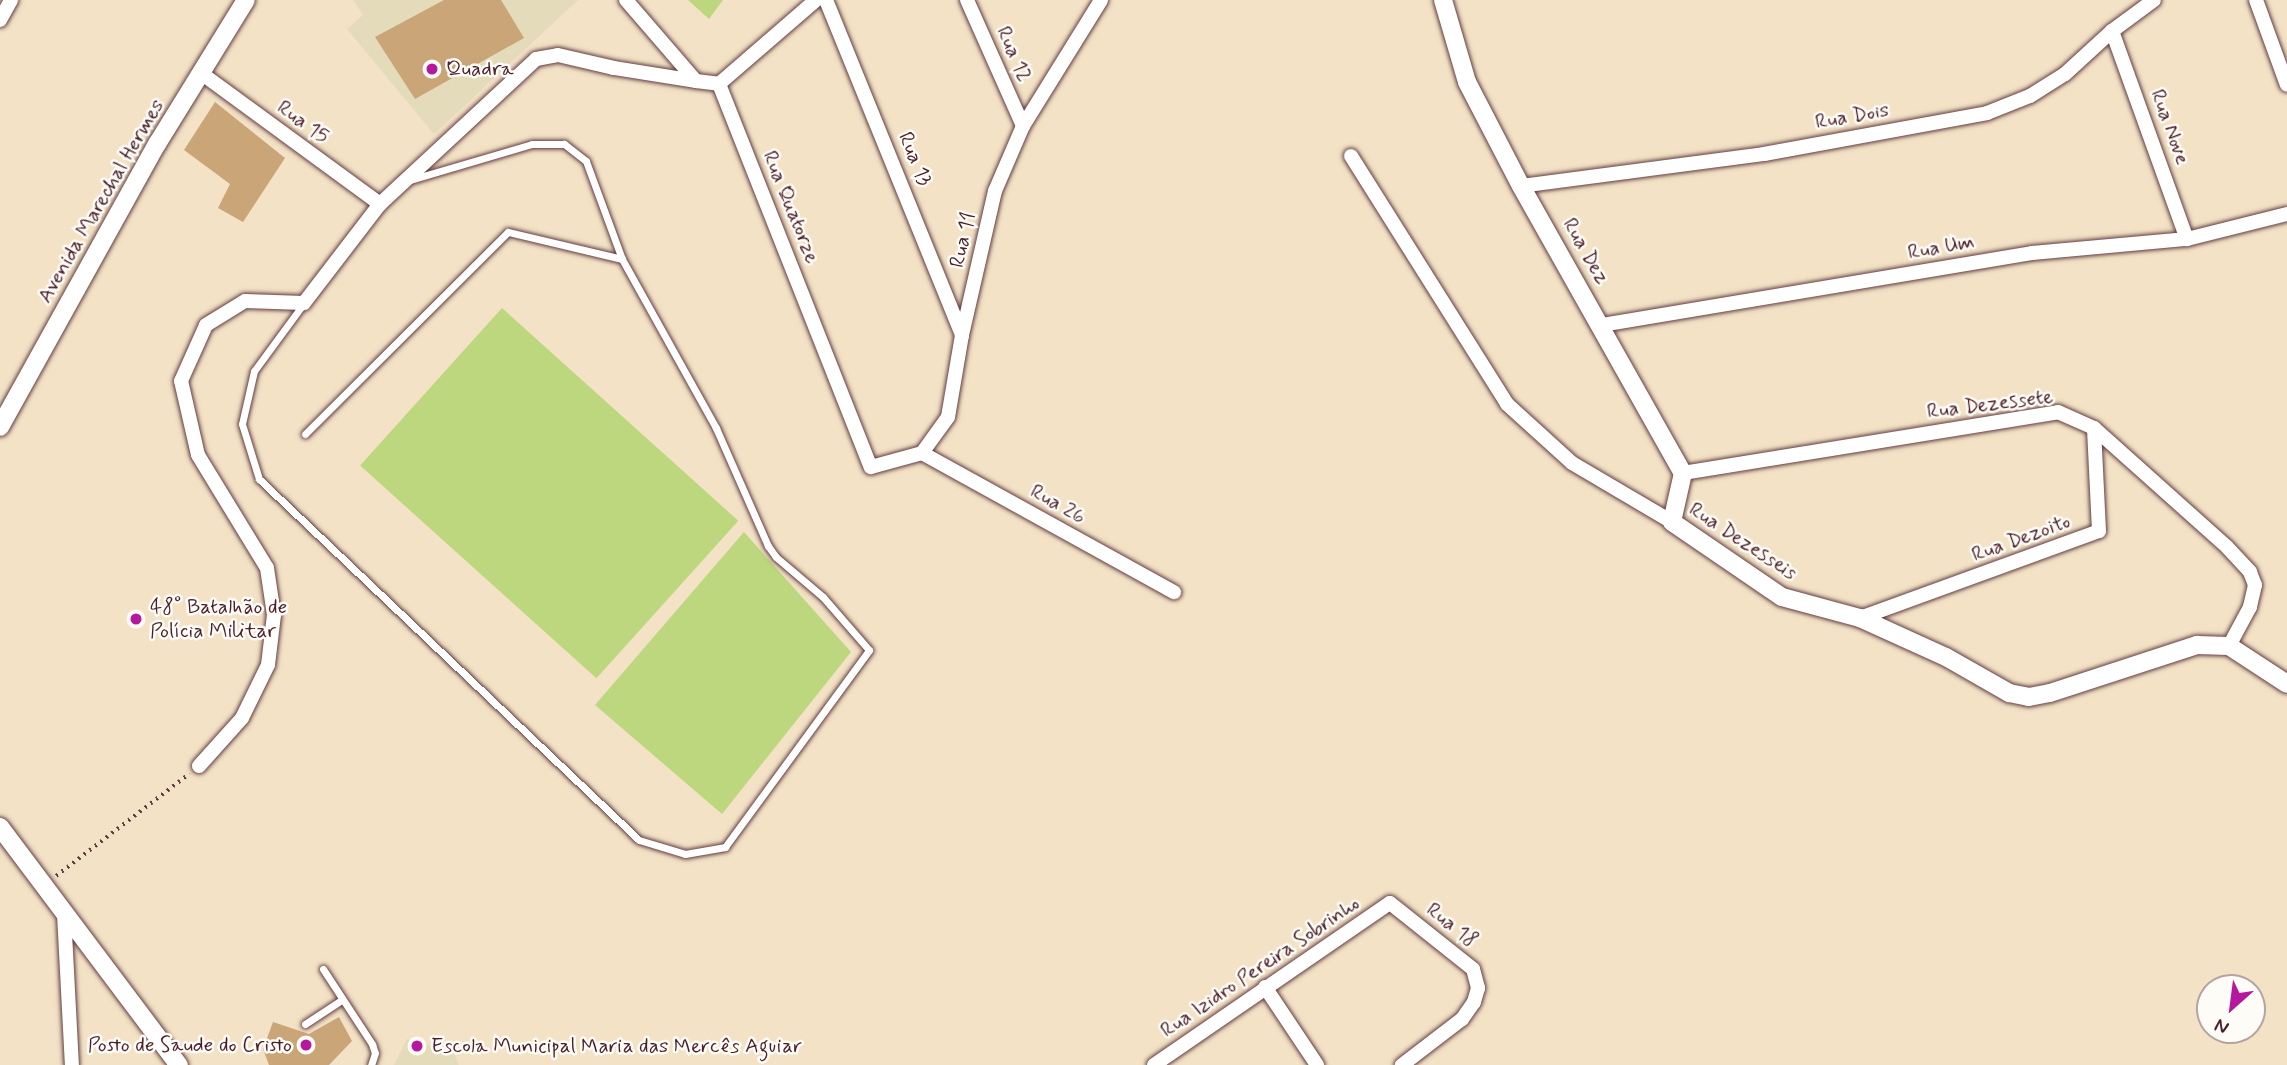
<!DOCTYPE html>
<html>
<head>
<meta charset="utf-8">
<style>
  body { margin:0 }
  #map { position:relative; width:2287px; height:1065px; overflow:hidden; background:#f3e2c5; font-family:Mynerve,sans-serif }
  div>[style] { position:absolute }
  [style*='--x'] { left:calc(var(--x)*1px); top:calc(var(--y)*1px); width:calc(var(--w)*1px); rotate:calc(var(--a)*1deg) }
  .built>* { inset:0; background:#e3dbba }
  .green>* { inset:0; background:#bcd77d; transform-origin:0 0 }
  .building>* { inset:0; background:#caa578 }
  .path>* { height:3.5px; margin-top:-1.75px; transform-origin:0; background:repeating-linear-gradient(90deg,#633c42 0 2px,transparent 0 7px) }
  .roads { filter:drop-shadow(0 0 2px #633c42) drop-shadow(0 0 2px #633c42) }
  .service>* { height:7px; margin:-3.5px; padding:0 3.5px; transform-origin:3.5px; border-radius:3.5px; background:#fff }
  .minor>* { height:14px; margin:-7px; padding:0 7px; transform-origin:7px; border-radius:7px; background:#fff }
  .tertiary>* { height:18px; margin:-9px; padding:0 9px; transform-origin:9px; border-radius:9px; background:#fff }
  .dots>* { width:19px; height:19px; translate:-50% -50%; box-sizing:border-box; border:4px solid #fdfcf7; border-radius:50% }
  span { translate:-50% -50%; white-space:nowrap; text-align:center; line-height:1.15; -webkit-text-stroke:5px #fdfcf7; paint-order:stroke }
  .street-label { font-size:21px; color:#4a1f2b }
  .poi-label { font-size:21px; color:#4a1f2b }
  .left { translate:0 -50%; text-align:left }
  .right { translate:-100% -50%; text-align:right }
  .north { position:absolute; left:2196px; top:974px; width:70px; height:70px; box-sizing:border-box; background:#fdfcf7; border:2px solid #b5a4a5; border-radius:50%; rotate:208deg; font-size:19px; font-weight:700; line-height:28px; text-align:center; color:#4a1f2b }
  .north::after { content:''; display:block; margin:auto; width:24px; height:32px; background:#b5179e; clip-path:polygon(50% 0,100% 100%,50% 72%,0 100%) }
</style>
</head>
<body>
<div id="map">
  <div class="built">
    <i style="clip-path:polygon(353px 0,578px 0,434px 134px,347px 29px,363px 15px)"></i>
    <i style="clip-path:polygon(407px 1039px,453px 1052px,459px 1065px,394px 1065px)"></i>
  </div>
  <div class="green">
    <i style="clip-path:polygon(688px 0,723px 0,709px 19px)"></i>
    <i style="left:502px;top:308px;width:318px;height:212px;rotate:42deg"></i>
    <i style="clip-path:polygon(744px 532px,851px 652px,722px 814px,595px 705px)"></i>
  </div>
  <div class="building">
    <i style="clip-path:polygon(444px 0,501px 0,524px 38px,415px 99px,375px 37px)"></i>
    <i style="clip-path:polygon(215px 102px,285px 158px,243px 222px,218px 208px,230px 184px,184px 150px)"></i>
    <i style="clip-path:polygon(339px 1017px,352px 1041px,329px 1065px,269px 1065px,263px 1049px,273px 1022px,309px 1034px)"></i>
  </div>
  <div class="path">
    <i style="--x:56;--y:876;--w:168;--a:-37.5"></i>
  </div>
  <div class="roads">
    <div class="service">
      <i style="--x:304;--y:303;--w:84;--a:126.3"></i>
      <i style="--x:254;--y:371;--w:54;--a:102.8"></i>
      <i style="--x:242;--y:424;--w:58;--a:72.8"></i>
      <i style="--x:259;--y:479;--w:524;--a:43.53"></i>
      <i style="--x:639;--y:840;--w:48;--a:16.9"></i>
      <i style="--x:685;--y:854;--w:41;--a:-9.9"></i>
      <i style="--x:725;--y:847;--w:244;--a:-53.8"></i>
      <i style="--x:869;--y:650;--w:70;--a:-131"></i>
      <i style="--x:823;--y:597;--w:62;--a:-139.6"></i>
      <i style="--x:776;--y:557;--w:14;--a:-126"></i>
      <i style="--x:768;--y:546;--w:129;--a:-113.8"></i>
      <i style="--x:716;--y:428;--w:193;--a:-119.1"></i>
      <i style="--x:622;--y:259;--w:104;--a:-110.2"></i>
      <i style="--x:586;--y:161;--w:28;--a:-142"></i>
      <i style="--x:564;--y:144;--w:32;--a:180"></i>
      <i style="--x:532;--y:144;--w:127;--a:163.6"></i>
      <i style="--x:305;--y:434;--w:286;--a:-44.9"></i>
      <i style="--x:508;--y:232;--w:117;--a:13.3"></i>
      <i style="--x:323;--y:969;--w:90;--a:56.8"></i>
      <i style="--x:372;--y:1044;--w:9;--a:72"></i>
      <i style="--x:375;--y:1053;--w:13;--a:108"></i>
      <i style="--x:305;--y:1024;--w:45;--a:-33.3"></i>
    </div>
    <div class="minor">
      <i style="--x:626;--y:0;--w:107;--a:49.2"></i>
      <i style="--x:696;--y:81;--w:23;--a:7"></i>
      <i style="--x:719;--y:84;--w:412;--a:68.4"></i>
      <i style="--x:871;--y:467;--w:53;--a:-15.4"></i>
      <i style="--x:922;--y:453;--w:44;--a:-54.2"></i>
      <i style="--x:948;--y:417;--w:83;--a:-80.3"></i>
      <i style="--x:962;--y:335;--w:148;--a:-77.1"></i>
      <i style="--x:995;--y:191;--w:71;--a:-66.7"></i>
      <i style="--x:1023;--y:126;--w:148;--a:-58.2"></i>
      <i style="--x:826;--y:0;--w:362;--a:67.9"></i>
      <i style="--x:967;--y:0;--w:138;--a:66"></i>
      <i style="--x:2256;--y:0;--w:90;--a:70"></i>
      <i style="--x:0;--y:20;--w:23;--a:-61"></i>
      <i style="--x:2112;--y:31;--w:221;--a:70.2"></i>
      <i style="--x:201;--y:73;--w:222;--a:36.2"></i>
      <i style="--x:719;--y:84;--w:128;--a:-40.9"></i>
      <i style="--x:1351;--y:156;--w:293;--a:57.8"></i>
      <i style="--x:1507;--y:404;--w:88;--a:42.2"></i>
      <i style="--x:1572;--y:463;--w:116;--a:30.5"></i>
      <i style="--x:1521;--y:186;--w:245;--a:-7.5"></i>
      <i style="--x:1764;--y:154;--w:227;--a:-10.4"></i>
      <i style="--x:1987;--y:113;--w:46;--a:-21.6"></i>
      <i style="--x:2030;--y:96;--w:41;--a:-32.2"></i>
      <i style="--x:2065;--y:74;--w:64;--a:-42.5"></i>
      <i style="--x:2112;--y:31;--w:52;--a:-36.4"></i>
      <i style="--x:1602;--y:325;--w:436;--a:-9.5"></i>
      <i style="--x:2032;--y:253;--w:156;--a:-5.2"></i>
      <i style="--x:2187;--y:239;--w:103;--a:-14"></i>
      <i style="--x:922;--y:453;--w:288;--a:28.9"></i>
      <i style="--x:1683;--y:473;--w:380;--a:-9.2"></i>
      <i style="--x:2058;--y:412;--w:39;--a:24"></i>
      <i style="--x:2094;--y:428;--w:178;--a:41.8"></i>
      <i style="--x:2227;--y:547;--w:34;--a:47"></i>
      <i style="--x:2250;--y:572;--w:14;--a:69"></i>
      <i style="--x:2255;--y:585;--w:23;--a:103"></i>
      <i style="--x:2250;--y:607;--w:44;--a:118.3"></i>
      <i style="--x:1860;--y:618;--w:254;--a:-20"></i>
      <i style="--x:2099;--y:531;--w:103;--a:-92.8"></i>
      <i style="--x:199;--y:766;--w:64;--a:-48.1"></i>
      <i style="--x:242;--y:718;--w:59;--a:-63.9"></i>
      <i style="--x:268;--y:665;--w:50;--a:-83.2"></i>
      <i style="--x:274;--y:615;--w:48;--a:-98.5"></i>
      <i style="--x:267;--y:568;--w:132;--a:-121.4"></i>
      <i style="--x:198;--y:455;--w:76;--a:-102.9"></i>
      <i style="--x:181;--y:381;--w:61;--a:-65.9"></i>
      <i style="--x:206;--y:325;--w:46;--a:-31.6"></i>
      <i style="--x:245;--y:301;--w:59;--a:1.9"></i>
      <i style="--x:304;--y:303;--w:125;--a:-52.5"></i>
      <i style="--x:380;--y:204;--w:213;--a:-42.9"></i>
      <i style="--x:536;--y:59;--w:22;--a:-10"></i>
      <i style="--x:558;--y:55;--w:57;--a:13.1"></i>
      <i style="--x:614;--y:68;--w:83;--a:9"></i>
      <i style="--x:64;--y:914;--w:151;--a:87"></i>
      <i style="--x:1265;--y:987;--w:94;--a:56.3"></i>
      <i style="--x:1154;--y:1065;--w:286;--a:-34.5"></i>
      <i style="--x:1390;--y:903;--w:106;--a:38.5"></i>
      <i style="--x:1473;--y:969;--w:20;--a:75"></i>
      <i style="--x:1478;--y:988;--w:15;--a:106"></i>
      <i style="--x:1474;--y:1002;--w:21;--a:125"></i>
      <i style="--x:1462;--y:1019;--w:76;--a:142.5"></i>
    </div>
    <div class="tertiary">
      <i style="--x:1443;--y:0;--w:85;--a:73.7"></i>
      <i style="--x:1467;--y:82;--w:117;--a:62.6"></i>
      <i style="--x:1521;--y:186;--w:330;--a:60.6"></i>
      <i style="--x:1683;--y:473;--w:50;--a:102.7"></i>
      <i style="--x:1672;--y:522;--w:133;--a:34.3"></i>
      <i style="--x:1782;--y:597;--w:81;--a:15.1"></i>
      <i style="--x:1860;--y:618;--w:94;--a:24.4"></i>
      <i style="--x:1946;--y:657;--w:73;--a:29.7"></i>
      <i style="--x:2009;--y:693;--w:20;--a:11"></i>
      <i style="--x:2029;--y:697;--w:21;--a:-11"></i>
      <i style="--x:2050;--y:693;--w:155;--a:-18.1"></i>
      <i style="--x:2197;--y:645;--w:32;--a:2"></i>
      <i style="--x:2229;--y:646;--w:69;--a:33.2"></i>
      <i style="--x:0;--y:427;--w:324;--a:-61"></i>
      <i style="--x:157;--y:144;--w:169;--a:-58.3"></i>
      <i style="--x:0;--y:827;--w:298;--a:53.1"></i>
    </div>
  </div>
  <div class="dots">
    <i style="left:432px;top:69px;background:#b5179e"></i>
    <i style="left:136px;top:619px;background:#b5179e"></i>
    <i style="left:306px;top:1045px;background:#b5179e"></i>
    <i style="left:417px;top:1046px;background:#b5179e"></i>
  </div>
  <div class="street-label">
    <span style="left:1014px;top:54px;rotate:66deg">Rua 12</span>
    <span style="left:1852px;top:116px;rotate:-10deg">Rua Dois</span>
    <span style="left:303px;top:122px;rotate:36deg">Rua 15</span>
    <span style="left:2170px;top:127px;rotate:70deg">Rua Nove</span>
    <span style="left:915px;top:159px;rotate:67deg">Rua 13</span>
    <span style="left:101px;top:201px;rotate:-60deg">Avenida Marechal Hermes</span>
    <span style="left:791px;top:207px;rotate:68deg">Rua Quatorze</span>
    <span style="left:963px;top:240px;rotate:-77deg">Rua 11</span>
    <span style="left:1941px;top:247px;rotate:-10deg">Rua Um</span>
    <span style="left:1586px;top:251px;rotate:60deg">Rua Dez</span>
    <span style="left:1990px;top:404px;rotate:-7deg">Rua Dezessete</span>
    <span style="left:1058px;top:504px;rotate:29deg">Rua 26</span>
    <span style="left:2021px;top:538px;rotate:-20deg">Rua Dezoito</span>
    <span style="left:1743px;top:541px;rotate:33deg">Rua Dezesseis</span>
    <span style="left:1452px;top:925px;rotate:38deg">Rua 18</span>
    <span style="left:1260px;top:967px;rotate:-34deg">Rua Izidro Pereira Sobrinho</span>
  </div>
  <div class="poi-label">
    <span class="left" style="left:446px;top:69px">Quadra</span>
    <span class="left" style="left:150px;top:619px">48° Batalhão de<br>Polícia Militar</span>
    <span class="right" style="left:292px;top:1045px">Posto de Saude do Cristo</span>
    <span class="left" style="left:431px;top:1046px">Escola Municipal Maria das Mercês Aguiar</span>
  </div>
  <div class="north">N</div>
</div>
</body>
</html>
